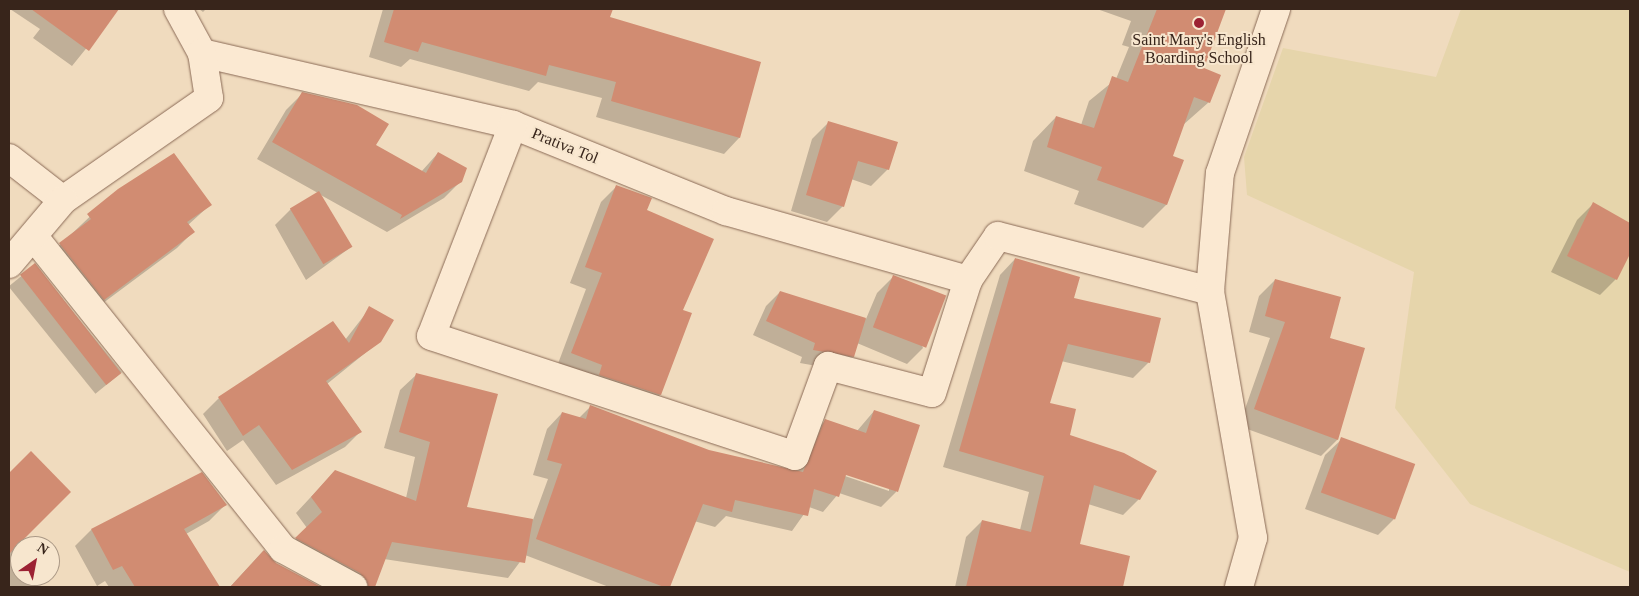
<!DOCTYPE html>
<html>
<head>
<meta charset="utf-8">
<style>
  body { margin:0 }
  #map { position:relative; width:1639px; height:596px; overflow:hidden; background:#f0dbbe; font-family:"Times New Roman",serif }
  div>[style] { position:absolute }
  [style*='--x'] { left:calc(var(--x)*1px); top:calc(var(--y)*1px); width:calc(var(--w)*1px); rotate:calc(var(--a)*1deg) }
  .farmland>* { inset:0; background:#e6d5ab }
  .shadow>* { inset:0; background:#0003; transform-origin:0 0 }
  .building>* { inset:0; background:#d18c72; transform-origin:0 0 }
  .roads { filter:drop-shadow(0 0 1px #8a6a56) drop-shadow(0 0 1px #8a6a56) }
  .minor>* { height:28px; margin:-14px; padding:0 14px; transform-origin:14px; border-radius:14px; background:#fbe9d2 }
  .dots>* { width:14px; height:14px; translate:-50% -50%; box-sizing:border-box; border:2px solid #f7e6ce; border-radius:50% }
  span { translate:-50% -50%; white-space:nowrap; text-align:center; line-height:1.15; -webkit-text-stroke:4px #f7e6ce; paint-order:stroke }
  .poi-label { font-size:16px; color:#38251b }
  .street-label { font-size:16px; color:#38251b }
  .frame { position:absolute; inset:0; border:10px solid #38251b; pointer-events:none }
  .north { position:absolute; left:10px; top:536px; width:50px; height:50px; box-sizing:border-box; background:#f7e6ce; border:1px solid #ab9986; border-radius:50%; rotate:33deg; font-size:14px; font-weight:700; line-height:20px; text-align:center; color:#38251b }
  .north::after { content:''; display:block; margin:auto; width:18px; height:22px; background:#9c2233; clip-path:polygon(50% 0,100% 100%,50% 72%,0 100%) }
</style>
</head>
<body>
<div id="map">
  <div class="farmland">
    <i style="clip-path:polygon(1461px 9px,1630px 9px,1630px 572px,1470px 504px,1395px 408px,1414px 272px,1247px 195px,1244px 157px,1283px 48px,1436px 77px)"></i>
  </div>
  <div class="shadow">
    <i style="clip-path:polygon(10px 9px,118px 9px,72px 66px,33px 38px,40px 29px)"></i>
    <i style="clip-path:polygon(199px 9px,206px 9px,203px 12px)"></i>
    <i style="clip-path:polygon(383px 9px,611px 9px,609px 18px,759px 63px,739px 138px,724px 154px,596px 117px,602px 98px,538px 82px,529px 91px,410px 59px,401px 67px,369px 57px)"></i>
    <i style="clip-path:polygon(1097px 9px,1225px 9px,1202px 69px,1209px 102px,1183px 125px,1172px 157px,1182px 161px,1166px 205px,1143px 228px,1074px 204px,1079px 191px,1024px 171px,1033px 141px,1056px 117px,1081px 125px,1089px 101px,1116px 79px,1129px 47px,1122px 45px,1131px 21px)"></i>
    <i style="clip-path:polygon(302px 94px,374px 145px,421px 172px,438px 153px,461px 181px,444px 198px,387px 232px,319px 194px,351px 247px,306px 280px,275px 225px,291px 209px,318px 193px,257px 159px,286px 110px)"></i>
    <i style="clip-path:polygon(828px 123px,888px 169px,871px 186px,851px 179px,843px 206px,827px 222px,791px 211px,812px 139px)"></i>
    <i style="clip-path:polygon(617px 186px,646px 210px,682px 311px,690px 314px,660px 395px,644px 411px,556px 369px,586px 289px,570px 283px,601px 202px)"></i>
    <i style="clip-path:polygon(118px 190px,210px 205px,188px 225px,193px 232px,177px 248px,87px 315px,44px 260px)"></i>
    <i style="clip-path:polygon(1593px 204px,1630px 224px,1630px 251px,1616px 279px,1600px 295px,1551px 272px,1577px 220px)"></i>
    <i style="clip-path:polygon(1015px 259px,1073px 299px,1149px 362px,1133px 378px,1061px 361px,1049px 404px,1068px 436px,1139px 499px,1123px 515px,1088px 504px,1079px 545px,1129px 557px,1122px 587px,955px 587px,966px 537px,982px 521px,1020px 530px,1029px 492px,943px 467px,1000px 275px)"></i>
    <i style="left:35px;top:265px;width:138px;height:34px;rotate:51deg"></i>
    <i style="clip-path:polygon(894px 276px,923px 348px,907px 364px,857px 343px,853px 356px,839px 370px,800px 363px,802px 357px,753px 335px,766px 306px,780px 292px,866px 319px,877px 293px)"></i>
    <i style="clip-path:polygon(1275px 280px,1328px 339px,1363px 349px,1337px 440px,1321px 456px,1239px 426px,1270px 338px,1249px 332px,1259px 296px)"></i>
    <i style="clip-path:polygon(370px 308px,380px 341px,327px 384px,361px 431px,345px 447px,276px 485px,243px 440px,227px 451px,203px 414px,219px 398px,333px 323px,345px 340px)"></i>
    <i style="clip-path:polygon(evenodd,416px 375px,466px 508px,533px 520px,548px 479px,533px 475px,547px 429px,562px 413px,579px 418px,591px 406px,709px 452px,795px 472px,810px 436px,826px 420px,857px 431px,874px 411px,918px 426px,896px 492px,881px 507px,839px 493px,823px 512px,809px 507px,792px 531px,726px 516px,715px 527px,694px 521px,668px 587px,609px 587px,525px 555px,508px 578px,384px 559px,372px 587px,342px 587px,281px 554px,307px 528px,296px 513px,335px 471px,406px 498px,415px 457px,384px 448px,400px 390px,416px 375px,840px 472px,889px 488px,889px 491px,839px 474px,840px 472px)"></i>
    <i style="clip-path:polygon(1342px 439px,1394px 519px,1378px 535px,1305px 509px,1325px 455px)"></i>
    <i style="clip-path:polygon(31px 453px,13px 548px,20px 554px,20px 576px,43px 577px,32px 587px,9px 587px,9px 475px)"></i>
    <i style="clip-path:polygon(201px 474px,225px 505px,209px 521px,186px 534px,216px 583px,212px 587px,109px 587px,105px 581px,97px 586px,75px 546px,91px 530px)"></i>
    <i style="clip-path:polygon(263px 551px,275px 564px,318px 587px,230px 587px)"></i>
  </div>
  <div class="building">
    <i style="clip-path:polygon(31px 9px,119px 9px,89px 51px)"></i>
    <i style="clip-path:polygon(394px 9px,613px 9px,610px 17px,761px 62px,740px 138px,611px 101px,616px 82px,549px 65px,546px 76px,422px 42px,418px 52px,384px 42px)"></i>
    <i style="clip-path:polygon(1157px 9px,1226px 9px,1204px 68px,1221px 75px,1210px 103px,1194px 97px,1173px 156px,1184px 160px,1167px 205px,1097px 180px,1102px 167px,1047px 147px,1056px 116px,1094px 128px,1112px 76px,1128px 82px)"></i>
    <i style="clip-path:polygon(302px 92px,357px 105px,389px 124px,376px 145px,426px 173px,438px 152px,467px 168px,462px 182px,400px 219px,402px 215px,272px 142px)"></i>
    <i style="clip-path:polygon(828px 121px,898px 142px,889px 170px,858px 161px,844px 207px,806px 195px)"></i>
    <i style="clip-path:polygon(174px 153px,212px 205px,187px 222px,195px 232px,104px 300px,59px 243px,91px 219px,87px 214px,118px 189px)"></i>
    <i style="clip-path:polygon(616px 185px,652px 198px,647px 210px,714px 239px,683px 310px,692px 313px,661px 395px,599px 375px,602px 365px,571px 353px,602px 273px,585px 267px)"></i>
    <i style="left:319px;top:191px;width:65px;height:34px;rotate:59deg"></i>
    <i style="clip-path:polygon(1593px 202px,1630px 223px,1630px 254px,1617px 280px,1567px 256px)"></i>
    <i style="clip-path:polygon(1015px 258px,1080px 277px,1074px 298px,1161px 318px,1150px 363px,1068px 344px,1050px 403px,1076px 409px,1070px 435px,1124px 453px,1157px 471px,1140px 500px,1094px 485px,1080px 544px,1130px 556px,1123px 587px,966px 587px,982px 520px,1031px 532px,1044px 476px,959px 451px)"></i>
    <i style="left:35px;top:263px;width:140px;height:19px;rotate:52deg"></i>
    <i style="left:893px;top:275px;width:57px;height:56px;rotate:21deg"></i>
    <i style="clip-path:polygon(1275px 279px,1341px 297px,1330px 338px,1365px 348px,1338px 440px,1254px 409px,1285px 322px,1265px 316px)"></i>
    <i style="clip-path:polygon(780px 291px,866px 318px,854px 357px,813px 350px,815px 343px,766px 321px)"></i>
    <i style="clip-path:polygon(369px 306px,394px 320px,381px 342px,326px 381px,362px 432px,292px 470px,259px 425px,243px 436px,218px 397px,333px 321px,349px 343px)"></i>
    <i style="clip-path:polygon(416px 373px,498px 394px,467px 507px,533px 519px,525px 563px,392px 542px,375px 587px,369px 587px,360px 573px,295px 538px,322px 512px,311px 497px,335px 470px,416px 501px,430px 442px,399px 432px)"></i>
    <i style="clip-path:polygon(590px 405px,709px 450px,803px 472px,825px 419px,866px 433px,874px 410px,920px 425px,898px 492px,846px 475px,839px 497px,814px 489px,808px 516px,735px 500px,732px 512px,703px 504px,670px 587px,664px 587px,536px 539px,562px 464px,547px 460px,562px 412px,586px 419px)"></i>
    <i style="left:1341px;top:437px;width:79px;height:59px;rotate:20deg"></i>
    <i style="clip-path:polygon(31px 451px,71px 492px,9px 554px,9px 473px)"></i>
    <i style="clip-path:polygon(202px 472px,227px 505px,184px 529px,220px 587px,135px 587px,122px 566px,113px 570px,91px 529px)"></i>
    <i style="clip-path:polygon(264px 550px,276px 563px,321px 587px,230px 587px)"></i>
  </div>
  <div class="roads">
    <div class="minor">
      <i style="--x:178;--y:9;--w:50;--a:61.4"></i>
      <i style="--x:202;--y:53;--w:319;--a:13"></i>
      <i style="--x:513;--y:125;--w:230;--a:22"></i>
      <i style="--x:726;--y:211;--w:252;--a:15.9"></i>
      <i style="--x:513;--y:125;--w:226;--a:111.2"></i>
      <i style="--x:431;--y:336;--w:383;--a:18.2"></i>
      <i style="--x:795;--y:456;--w:96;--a:-69.9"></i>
      <i style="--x:828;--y:366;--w:107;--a:14.6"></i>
      <i style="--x:932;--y:393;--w:119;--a:-72.3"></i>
      <i style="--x:968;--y:280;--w:53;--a:-55.7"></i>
      <i style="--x:998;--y:236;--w:219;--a:14.5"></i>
      <i style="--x:9;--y:158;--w:68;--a:37.9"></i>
      <i style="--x:63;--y:200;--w:178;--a:-34.9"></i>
      <i style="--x:209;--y:98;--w:46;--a:-98.8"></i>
      <i style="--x:34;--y:237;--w:399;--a:51.4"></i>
      <i style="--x:283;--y:549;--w:80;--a:28.5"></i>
      <i style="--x:9;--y:264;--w:84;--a:-49.8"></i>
      <i style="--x:1239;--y:587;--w:51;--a:-74.1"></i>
      <i style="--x:1253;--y:538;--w:251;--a:-99.9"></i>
      <i style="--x:1210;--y:291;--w:118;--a:-85.2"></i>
      <i style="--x:1220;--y:173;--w:173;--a:-71.1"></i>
    </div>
  </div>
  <div class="dots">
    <i style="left:1199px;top:23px;background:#9c2233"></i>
  </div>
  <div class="poi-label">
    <span style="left:1199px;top:49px">Saint Mary's English<br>Boarding School</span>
  </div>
  <div class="street-label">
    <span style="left:565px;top:146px;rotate:22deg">Prativa Tol</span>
  </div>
  <div class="frame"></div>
  <div class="north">N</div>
</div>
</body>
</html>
